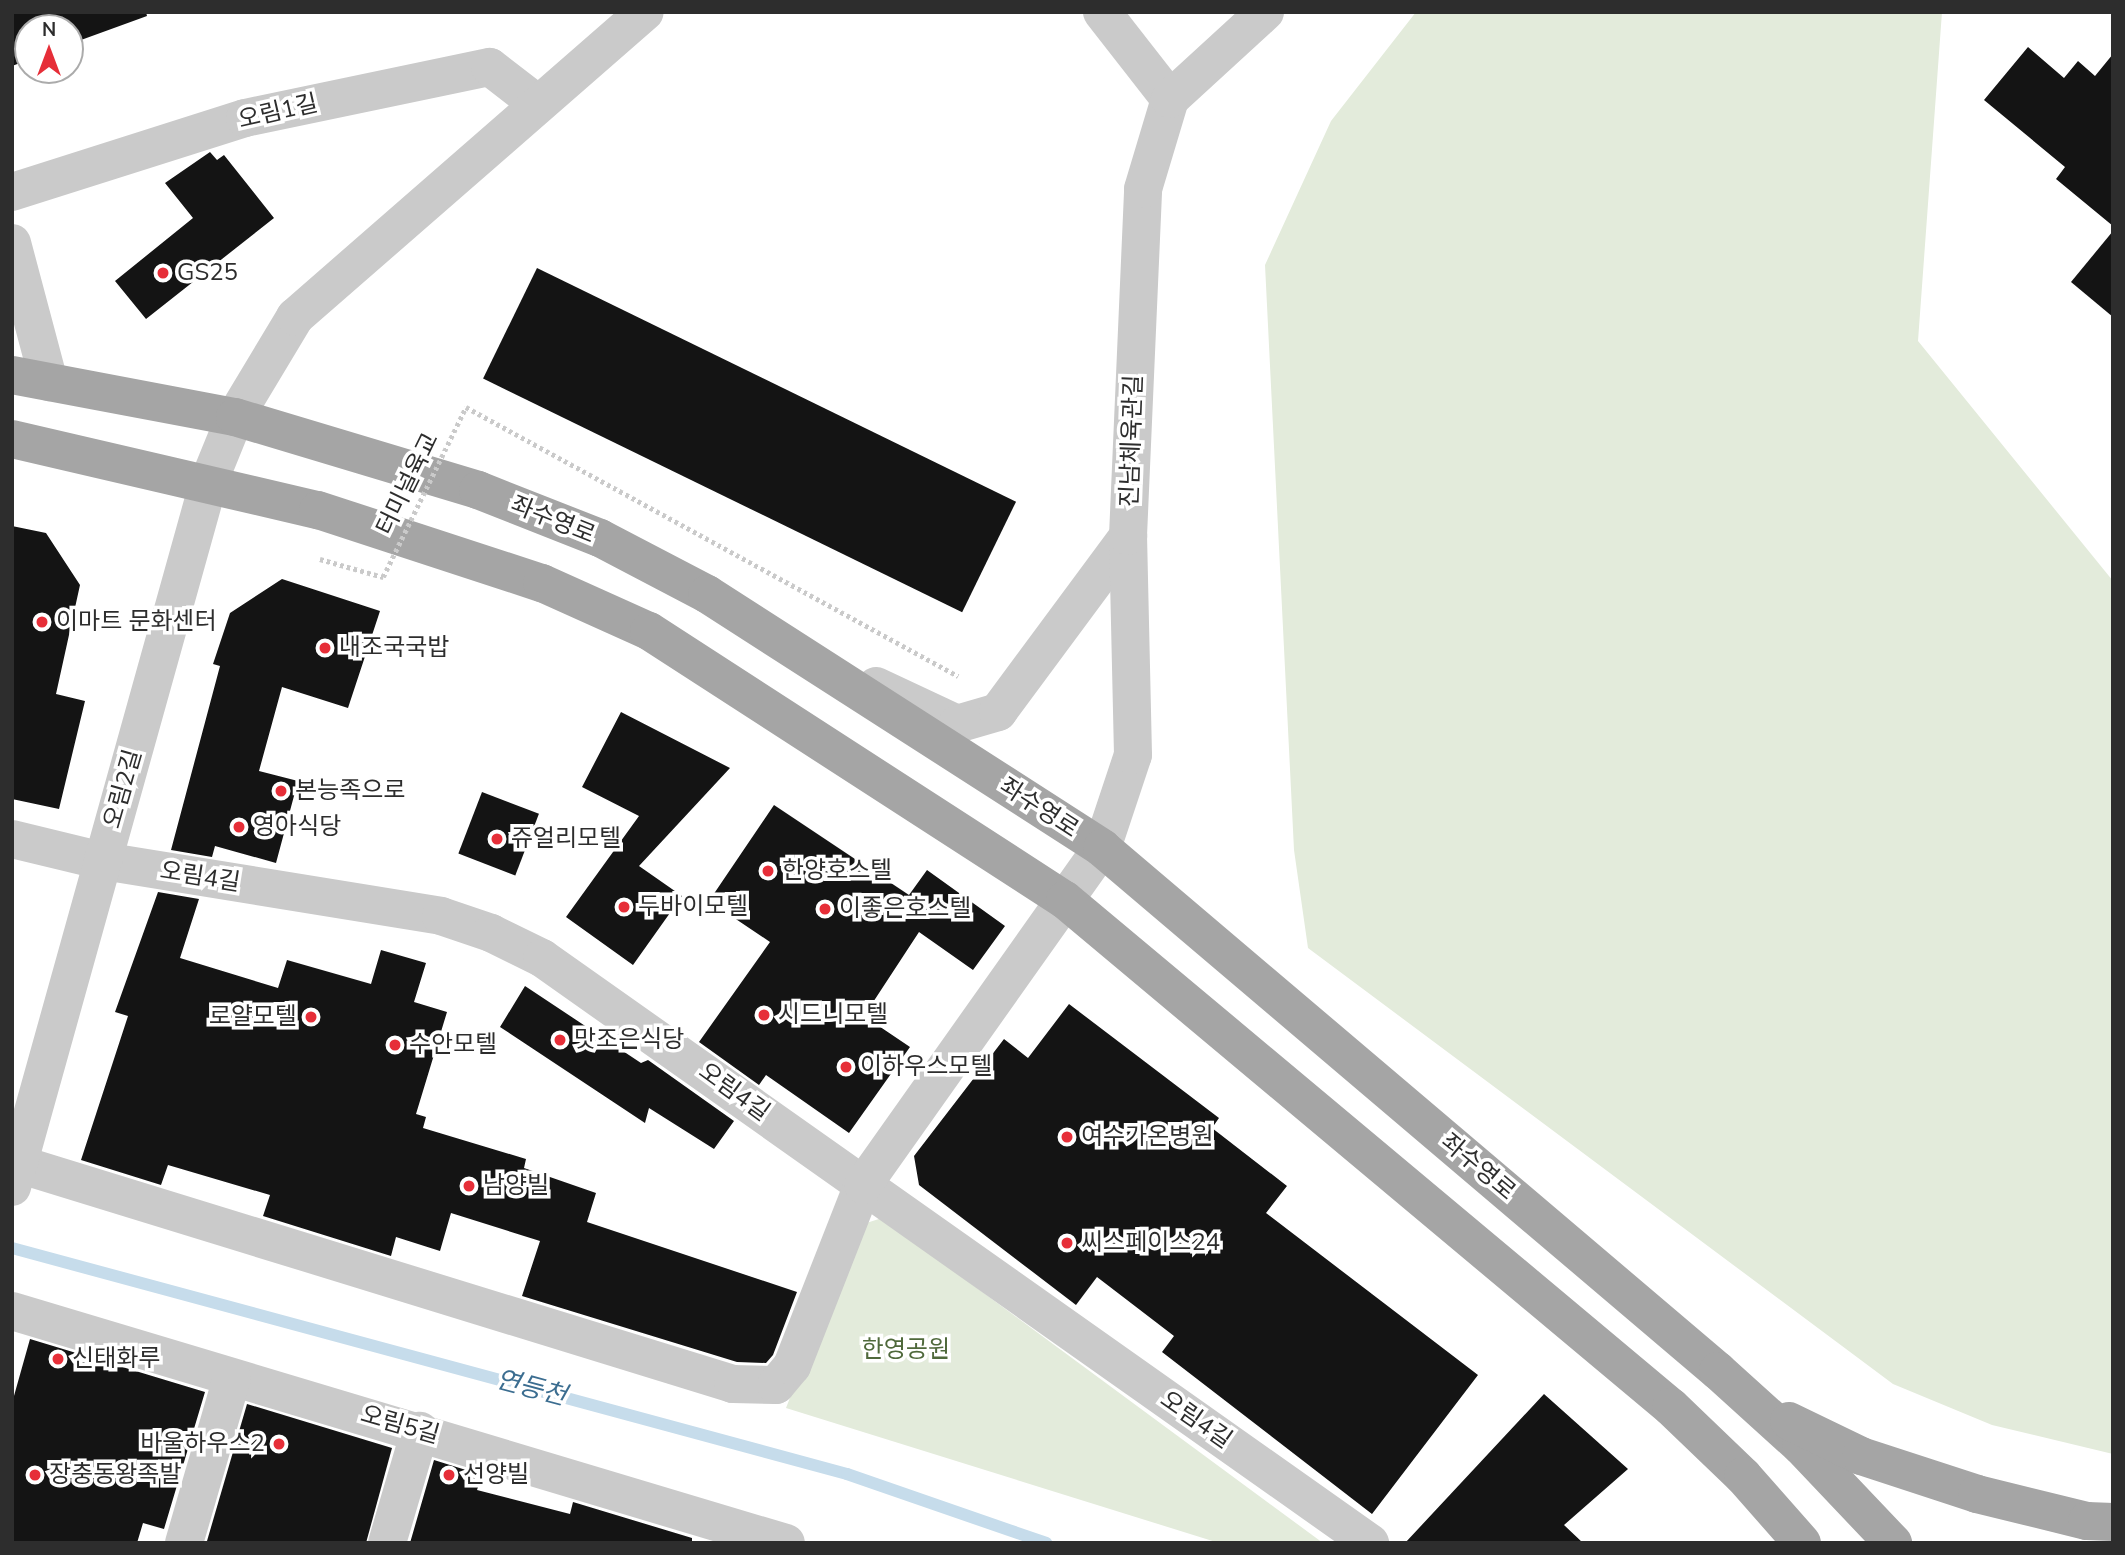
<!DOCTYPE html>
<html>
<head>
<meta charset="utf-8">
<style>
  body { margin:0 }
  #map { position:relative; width:2125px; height:1555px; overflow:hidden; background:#fff; font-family:"Nunito Sans","Noto Sans KR",sans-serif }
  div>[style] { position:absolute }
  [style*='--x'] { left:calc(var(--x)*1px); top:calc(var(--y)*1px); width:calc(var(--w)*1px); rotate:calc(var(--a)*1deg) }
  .green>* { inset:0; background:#e3ebdb }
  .stream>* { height:12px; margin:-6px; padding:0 6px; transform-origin:6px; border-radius:6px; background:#c6dceb }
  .building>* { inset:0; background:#141414; transform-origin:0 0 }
  .path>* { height:4.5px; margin-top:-2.25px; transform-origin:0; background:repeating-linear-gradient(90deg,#cacaca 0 3.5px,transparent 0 7px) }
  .minor>* { height:38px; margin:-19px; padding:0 19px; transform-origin:19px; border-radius:19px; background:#cacaca }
  .major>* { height:38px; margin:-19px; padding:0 19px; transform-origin:19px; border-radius:19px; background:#a5a5a5 }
  .path-bridge>* { height:4.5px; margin-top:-2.25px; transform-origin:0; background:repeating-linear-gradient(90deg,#cacaca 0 3.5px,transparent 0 7px) }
  .dots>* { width:19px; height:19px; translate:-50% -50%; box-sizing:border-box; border:4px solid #fff; border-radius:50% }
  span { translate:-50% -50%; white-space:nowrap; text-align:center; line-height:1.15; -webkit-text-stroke:7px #fff; paint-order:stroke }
  .street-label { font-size:24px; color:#2d2d2d }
  .poi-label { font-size:24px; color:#2d2d2d }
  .left { translate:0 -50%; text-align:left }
  .right { translate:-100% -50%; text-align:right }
  .park-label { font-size:24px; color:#4f693b }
  .water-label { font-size:26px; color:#3b6d90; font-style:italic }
  .frame { position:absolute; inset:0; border:14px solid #2d2d2d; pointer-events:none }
  .north { position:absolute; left:14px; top:14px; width:70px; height:70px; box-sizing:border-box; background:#fff; border:2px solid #ababab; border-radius:50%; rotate:0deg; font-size:19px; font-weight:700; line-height:28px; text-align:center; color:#2d2d2d }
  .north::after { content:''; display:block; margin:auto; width:24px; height:32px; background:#e62e38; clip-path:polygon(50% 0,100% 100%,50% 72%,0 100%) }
</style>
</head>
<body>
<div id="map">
  <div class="green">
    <i style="clip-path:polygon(1416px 12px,1942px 12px,1918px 341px,2113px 581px,2113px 1454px,1992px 1425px,1893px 1384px,1308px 948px,1294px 850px,1265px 265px,1331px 121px)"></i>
    <i style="clip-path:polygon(882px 1218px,1323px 1543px,1219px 1543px,786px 1408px,857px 1226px)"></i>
  </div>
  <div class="stream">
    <i style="--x:12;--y:1248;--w:865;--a:15.14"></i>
    <i style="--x:847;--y:1474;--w:211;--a:19.1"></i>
  </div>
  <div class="building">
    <i style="clip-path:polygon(12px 12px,146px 12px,147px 16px,70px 44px,70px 28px,28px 28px,28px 60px,12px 66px)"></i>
    <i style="clip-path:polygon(2028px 47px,2064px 78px,2078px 61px,2095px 76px,2113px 54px,2113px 226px,2056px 179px,2065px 167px,1984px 100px)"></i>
    <i style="clip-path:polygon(210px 152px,217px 160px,224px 155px,274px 218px,146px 319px,115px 281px,193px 218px,165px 183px)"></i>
    <i style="clip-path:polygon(2113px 231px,2113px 317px,2071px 282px)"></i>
    <i style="left:537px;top:268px;width:533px;height:123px;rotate:26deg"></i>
    <i style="clip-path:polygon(12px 526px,46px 533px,80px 585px,56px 694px,85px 701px,59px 809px,12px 799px)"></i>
    <i style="clip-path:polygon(282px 579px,380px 611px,348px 708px,282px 687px,259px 771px,298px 781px,276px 863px,215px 846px,212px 857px,171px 850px,220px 666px,213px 664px,230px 613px)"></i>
    <i style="clip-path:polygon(621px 712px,730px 768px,639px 866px,682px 896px,633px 965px,566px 917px,639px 816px,582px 787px)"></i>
    <i style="left:482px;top:792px;width:61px;height:66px;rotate:21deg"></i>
    <i style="clip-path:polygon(774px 805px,909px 895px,927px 870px,1005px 926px,973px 970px,919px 932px,864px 1016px,910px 1047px,849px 1133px,766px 1075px,759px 1085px,699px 1042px,770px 942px,709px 901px)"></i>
    <i style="clip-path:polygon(158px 892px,199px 899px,180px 958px,278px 988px,287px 960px,371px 984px,381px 950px,426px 963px,414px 1002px,447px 1012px,416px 1114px,426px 1117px,423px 1128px,526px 1159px,524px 1168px,596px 1193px,587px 1222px,797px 1292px,773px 1355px,766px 1363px,737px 1362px,522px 1296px,540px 1241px,451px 1213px,440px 1251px,396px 1237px,391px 1256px,263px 1216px,270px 1195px,168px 1165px,161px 1185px,81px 1160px,128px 1016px,115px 1012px)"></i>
    <i style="clip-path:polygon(525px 986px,641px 1063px,648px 1060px,734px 1121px,714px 1149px,649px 1108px,645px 1123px,500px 1027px)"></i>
    <i style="clip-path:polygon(1069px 1004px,1219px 1118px,1212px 1128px,1287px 1186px,1266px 1213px,1478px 1375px,1372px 1514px,1162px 1352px,1174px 1336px,1097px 1277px,1076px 1305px,919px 1185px,914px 1156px,1004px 1039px,1028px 1058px)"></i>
    <i style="clip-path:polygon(30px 1339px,205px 1392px,164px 1529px,143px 1523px,137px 1543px,12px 1543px,12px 1403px)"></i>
    <i style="clip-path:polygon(1544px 1394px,1628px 1469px,1564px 1525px,1583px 1543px,1405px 1543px)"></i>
    <i style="clip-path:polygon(247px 1404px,392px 1448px,366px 1543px,207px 1541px)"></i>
    <i style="clip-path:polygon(434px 1460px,482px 1475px,477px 1490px,570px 1514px,573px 1502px,692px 1538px,692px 1543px,410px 1543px)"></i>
  </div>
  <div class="path">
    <i style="--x:466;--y:407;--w:561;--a:28.67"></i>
    <i style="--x:320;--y:559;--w:66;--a:15.9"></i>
  </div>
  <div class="minor">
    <i style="--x:1102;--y:12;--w:110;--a:52"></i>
    <i style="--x:12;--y:192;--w:244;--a:-17.6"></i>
    <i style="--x:245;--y:118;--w:250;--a:-11.8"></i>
    <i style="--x:490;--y:67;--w:61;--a:37.6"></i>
    <i style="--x:12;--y:243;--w:144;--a:75.1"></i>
    <i style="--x:876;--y:686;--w:89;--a:25.1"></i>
    <i style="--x:957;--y:724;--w:43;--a:-16.3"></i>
    <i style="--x:998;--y:712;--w:219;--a:-53.5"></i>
    <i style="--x:12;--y:839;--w:94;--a:13.6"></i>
    <i style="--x:103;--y:861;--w:342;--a:9.2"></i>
    <i style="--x:441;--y:916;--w:53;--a:18.8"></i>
    <i style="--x:491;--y:933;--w:57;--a:26.1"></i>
    <i style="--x:542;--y:958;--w:1014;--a:35.24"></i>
    <i style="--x:12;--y:1162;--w:754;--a:17.11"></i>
    <i style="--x:733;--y:1384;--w:43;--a:1.3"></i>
    <i style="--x:776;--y:1385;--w:25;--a:-50"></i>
    <i style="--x:792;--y:1366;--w:194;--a:-68.6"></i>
    <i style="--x:863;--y:1185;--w:413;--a:-54.7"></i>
    <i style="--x:1102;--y:848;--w:98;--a:-71.6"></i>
    <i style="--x:1133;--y:755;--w:219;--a:-91.3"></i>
    <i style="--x:1128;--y:536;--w:347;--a:-87.5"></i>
    <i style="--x:1143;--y:189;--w:94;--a:-73.3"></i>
    <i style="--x:1170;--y:99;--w:129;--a:-42.5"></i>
    <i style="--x:12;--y:1187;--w:733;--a:-74.41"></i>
    <i style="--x:209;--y:481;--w:69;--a:-67.9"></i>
    <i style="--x:235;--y:417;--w:117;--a:-59"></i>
    <i style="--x:295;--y:317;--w:464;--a:-41.1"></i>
    <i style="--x:12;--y:1311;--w:808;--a:16.69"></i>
    <i style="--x:184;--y:1543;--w:172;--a:-73.8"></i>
    <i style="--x:387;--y:1543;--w:117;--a:-73.6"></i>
  </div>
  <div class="major">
    <i style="--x:12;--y:375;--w:227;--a:10.7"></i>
    <i style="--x:235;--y:417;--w:254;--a:16.7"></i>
    <i style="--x:478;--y:490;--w:131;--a:21.5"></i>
    <i style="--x:600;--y:538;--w:121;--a:27.6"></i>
    <i style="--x:707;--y:594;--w:470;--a:32.7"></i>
    <i style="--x:1102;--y:848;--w:808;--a:40.33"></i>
    <i style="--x:1718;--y:1371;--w:112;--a:42.1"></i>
    <i style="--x:1801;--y:1446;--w:134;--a:46.5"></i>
    <i style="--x:12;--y:439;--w:314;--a:13.1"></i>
    <i style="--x:318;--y:510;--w:236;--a:18.1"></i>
    <i style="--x:542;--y:583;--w:117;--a:24.2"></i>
    <i style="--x:649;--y:631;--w:495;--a:32.9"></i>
    <i style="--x:1065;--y:900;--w:790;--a:39.92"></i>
    <i style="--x:1671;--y:1407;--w:100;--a:43.8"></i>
    <i style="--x:1743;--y:1476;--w:89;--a:48.6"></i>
    <i style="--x:1789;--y:1421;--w:80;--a:25.9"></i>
    <i style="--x:1861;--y:1456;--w:122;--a:18.1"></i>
    <i style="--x:1977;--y:1494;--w:113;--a:13.8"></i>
    <i style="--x:2087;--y:1521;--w:26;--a:2"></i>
  </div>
  <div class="path-bridge">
    <i style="--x:383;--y:577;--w:189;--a:-64"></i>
  </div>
  <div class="dots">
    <i style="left:163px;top:273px;background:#e62e38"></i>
    <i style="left:42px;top:622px;background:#e62e38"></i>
    <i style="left:325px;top:648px;background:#e62e38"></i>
    <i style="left:281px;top:791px;background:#e62e38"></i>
    <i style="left:239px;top:827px;background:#e62e38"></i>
    <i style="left:497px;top:839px;background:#e62e38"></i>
    <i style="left:768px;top:871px;background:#e62e38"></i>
    <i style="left:624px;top:907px;background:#e62e38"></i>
    <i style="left:825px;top:909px;background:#e62e38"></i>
    <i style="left:764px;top:1015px;background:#e62e38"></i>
    <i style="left:311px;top:1017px;background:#e62e38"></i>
    <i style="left:560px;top:1040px;background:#e62e38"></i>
    <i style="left:395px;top:1045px;background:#e62e38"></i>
    <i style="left:846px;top:1067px;background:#e62e38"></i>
    <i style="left:1067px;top:1137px;background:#e62e38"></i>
    <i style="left:469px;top:1186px;background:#e62e38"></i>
    <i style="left:1067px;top:1243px;background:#e62e38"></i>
    <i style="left:58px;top:1359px;background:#e62e38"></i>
    <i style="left:279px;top:1444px;background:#e62e38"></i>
    <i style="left:35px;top:1475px;background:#e62e38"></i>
    <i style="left:449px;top:1475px;background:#e62e38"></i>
  </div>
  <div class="street-label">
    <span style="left:278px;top:112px;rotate:-13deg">오림1길</span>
    <span style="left:1132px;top:441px;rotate:-88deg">진남체육관길</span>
    <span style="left:408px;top:484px;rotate:-64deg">터미널육교</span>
    <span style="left:553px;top:520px;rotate:22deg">좌수영로</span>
    <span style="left:123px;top:789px;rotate:-74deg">오림2길</span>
    <span style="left:1039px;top:808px;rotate:33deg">좌수영로</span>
    <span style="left:200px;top:877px;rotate:9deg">오림4길</span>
    <span style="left:734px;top:1092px;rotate:36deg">오림4길</span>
    <span style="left:1478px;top:1167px;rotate:40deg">좌수영로</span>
    <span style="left:1196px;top:1420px;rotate:35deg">오림4길</span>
    <span style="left:400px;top:1425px;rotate:16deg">오림5길</span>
  </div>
  <div class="poi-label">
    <span class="left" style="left:177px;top:273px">GS25</span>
    <span class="left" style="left:56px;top:622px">이마트 문화센터</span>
    <span class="left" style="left:339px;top:648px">내조국국밥</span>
    <span class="left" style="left:295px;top:791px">본능족으로</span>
    <span class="left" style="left:253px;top:827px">영아식당</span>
    <span class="left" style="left:511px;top:839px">쥬얼리모텔</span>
    <span class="left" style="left:782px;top:871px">한양호스텔</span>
    <span class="left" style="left:638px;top:907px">두바이모텔</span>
    <span class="left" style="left:839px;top:909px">이좋은호스텔</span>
    <span class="left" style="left:778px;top:1015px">시드니모텔</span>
    <span class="right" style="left:297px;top:1017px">로얄모텔</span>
    <span class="left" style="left:574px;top:1040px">맛조은식당</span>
    <span class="left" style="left:409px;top:1045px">수안모텔</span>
    <span class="left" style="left:860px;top:1067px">이하우스모텔</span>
    <span class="left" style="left:1081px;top:1137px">여수가온병원</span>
    <span class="left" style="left:483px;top:1186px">남양빌</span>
    <span class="left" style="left:1081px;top:1243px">씨스페이스24</span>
    <span class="left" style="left:72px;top:1359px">신태화루</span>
    <span class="right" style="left:265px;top:1444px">바울하우스2</span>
    <span class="left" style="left:49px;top:1475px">장충동왕족발</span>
    <span class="left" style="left:463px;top:1475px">선양빌</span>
  </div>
  <div class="park-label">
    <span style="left:906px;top:1350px">한영공원</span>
  </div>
  <div class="water-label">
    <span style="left:531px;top:1388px;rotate:15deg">연등천</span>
  </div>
  <div class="frame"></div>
  <div class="north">N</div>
</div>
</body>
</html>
